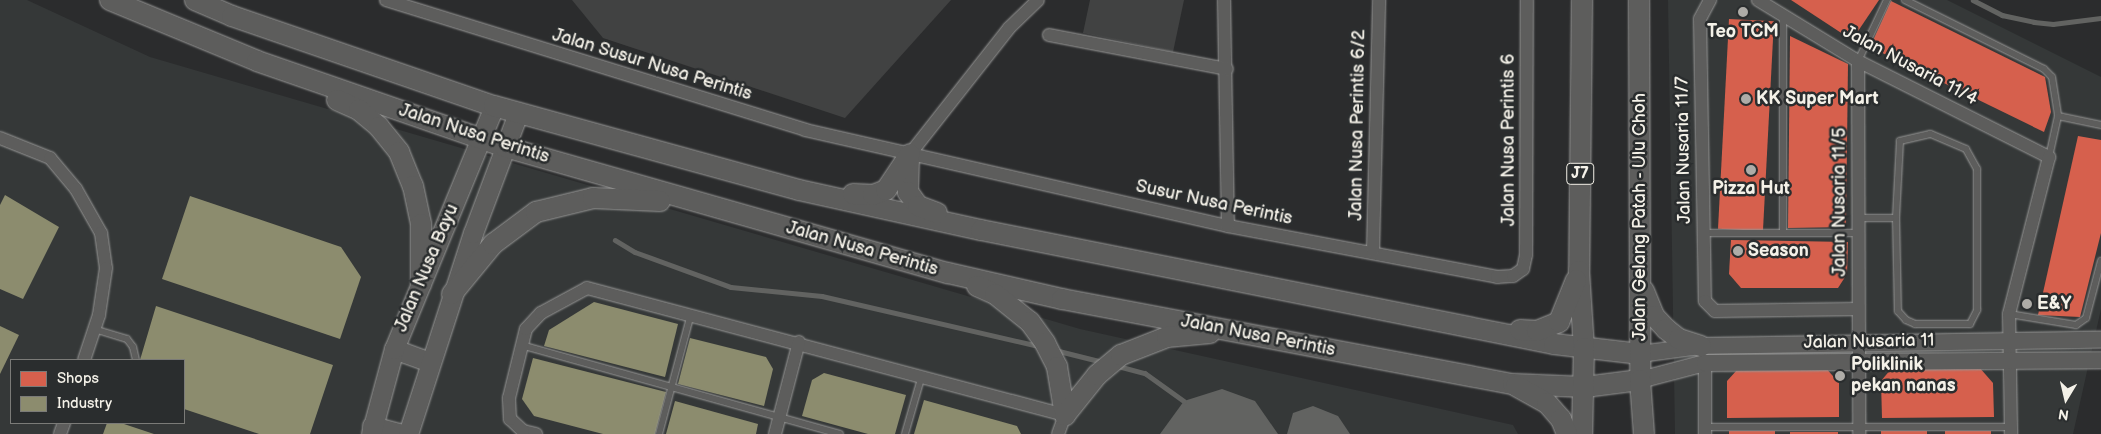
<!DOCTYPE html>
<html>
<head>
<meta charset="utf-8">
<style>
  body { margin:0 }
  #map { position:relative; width:2101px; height:434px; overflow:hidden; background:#2b2c2d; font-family:"Balsamiq Sans",sans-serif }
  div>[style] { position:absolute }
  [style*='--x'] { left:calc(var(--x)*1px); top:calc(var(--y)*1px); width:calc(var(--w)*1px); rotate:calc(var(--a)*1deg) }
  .built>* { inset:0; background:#353838 }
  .green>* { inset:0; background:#414242 }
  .water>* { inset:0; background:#626361 }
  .shops>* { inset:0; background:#d6604d; transform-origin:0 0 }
  .industry>* { inset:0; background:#8c8c6e }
  .stream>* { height:4.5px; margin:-2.25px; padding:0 2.25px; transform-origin:2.25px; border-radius:2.25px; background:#626361 }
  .roads { filter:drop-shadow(0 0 1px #979796) drop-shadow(0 0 1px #979796) }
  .service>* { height:6px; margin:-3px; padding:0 3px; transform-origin:3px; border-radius:3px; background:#5d5d5c }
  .minor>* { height:12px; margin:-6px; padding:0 6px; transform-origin:6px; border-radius:6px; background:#5d5d5c }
  .tertiary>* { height:16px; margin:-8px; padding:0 8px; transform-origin:8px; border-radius:8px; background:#5d5d5c }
  .secondary>* { height:19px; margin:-9.5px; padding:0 9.5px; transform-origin:9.5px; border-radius:9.5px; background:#5d5d5c }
  .primary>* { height:20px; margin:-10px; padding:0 10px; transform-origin:10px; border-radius:10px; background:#5d5d5c }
  .dots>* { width:14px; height:14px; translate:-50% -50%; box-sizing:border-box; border:2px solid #2a2d2e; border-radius:50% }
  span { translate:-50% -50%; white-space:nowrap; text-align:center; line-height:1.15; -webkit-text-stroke:5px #2a2d2e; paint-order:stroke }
  .shield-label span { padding:1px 4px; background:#2a2d2e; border:1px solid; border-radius:4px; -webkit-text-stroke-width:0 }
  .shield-label { font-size:16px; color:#f4f1e8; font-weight:700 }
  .poi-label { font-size:18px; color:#f4f1e8; font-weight:700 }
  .left { translate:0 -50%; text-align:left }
  .street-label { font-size:18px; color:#f4f1e8 }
  .legend { position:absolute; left:10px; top:359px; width:175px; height:65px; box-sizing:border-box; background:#2a2d2e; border:1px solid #7b7b78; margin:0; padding:6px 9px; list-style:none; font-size:15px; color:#f4f1e8 }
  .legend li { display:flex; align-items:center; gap:10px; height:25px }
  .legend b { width:25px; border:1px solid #7b7b78 }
  .north { position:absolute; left:2041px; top:374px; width:50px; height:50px; -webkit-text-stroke:4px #2a2d2e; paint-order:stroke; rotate:189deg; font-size:14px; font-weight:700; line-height:20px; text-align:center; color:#f4f1e8 }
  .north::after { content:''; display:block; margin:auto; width:18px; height:22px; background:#f4f1e8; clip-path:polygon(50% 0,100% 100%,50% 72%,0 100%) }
</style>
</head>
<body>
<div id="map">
  <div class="built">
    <i style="clip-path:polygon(evenodd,0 0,27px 0,150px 57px,1080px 329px,1513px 425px,1518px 434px,0 434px,0 0,11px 360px,184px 360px,184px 423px,11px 423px,11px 360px)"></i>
    <i style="clip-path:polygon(1668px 0,1947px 0,2101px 77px,2101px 309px,2073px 434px,1675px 434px)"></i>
  </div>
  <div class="green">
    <i style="clip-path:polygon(572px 0,951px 0,845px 118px,603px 38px)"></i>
    <i style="clip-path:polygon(1090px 0,1184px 0,1173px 52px,1083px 33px)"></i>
  </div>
  <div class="water">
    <i style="clip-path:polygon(1222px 389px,1255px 401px,1278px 434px,1160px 434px,1184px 401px)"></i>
    <i style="clip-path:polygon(1313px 406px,1338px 416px,1350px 434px,1287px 434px,1293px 413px)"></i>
  </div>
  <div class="shops">
    <i style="clip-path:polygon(1791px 0,1879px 0,1852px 40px)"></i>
    <i style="clip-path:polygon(1891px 1px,2045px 77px,2051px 112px,2044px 132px,1870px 47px)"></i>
    <i style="left:1729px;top:19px;width:45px;height:210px;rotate:3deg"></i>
    <i style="clip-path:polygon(1790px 36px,1848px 64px,1846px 227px,1788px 228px)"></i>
    <i style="clip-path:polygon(2078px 136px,2101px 140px,2101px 233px,2080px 317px,2038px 315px)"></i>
    <i style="clip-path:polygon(1731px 240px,1848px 242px,1847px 274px,1838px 288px,1741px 288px,1729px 274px)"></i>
    <i style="clip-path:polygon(1825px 367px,1839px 383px,1839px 417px,1727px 418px,1727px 381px,1737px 370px)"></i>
    <i style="clip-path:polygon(1979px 367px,1993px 383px,1994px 417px,1882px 418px,1881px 381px,1891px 369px)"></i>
    <i style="left:1729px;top:431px;width:46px;height:3px"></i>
    <i style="left:1881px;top:431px;width:46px;height:3px"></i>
    <i style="left:1945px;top:431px;width:46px;height:3px"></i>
    <i style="left:1790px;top:432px;width:48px;height:2px"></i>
  </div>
  <div class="industry">
    <i style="clip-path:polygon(5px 195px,59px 227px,23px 299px,0 289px,0 205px)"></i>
    <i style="clip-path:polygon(190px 196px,341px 247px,361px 277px,340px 339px,162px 279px)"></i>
    <i style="clip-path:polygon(594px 302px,678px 324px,665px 377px,544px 346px,549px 330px)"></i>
    <i style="clip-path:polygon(156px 306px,333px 365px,310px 434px,259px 434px,184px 409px,184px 360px,140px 360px)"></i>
    <i style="clip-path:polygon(0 326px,19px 335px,0 374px)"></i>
    <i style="clip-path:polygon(690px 338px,766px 357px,773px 369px,764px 406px,678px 384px)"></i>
    <i style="clip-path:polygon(533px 358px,666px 392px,655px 434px,603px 434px,534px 416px,522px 399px)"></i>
    <i style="clip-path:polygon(824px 373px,906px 395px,895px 434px,868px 434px,802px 416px,812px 380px)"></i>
    <i style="clip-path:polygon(924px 400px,1017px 426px,1021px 434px,914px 434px)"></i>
    <i style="clip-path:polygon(675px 401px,758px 424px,756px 434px,666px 434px)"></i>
    <i style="clip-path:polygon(107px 423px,121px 423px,154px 434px,103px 434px)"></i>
  </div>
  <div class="stream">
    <i style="--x:1973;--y:0;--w:33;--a:27"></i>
    <i style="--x:2002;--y:15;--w:33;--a:12"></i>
    <i style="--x:2034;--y:22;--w:19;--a:6"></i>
    <i style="--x:2053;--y:24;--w:48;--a:-7.1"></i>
    <i style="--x:615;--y:240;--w:23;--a:31"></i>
    <i style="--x:635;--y:252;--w:102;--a:20"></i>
    <i style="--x:731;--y:287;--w:91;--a:5.6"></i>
    <i style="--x:822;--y:296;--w:222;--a:13"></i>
    <i style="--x:1055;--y:350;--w:49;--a:14"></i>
    <i style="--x:1118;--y:366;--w:28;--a:15"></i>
    <i style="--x:1145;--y:373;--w:48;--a:35.7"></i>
  </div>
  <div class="roads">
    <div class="service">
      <i style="--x:1905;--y:0;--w:155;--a:26.4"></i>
      <i style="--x:2044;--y:69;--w:11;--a:45"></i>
      <i style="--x:2052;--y:77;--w:39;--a:81"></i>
      <i style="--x:2058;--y:116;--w:42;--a:102.4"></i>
      <i style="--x:1783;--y:15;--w:218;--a:90"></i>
      <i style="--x:1858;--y:61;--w:68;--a:-64.6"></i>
      <i style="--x:2058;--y:116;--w:44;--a:11.8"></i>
      <i style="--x:1858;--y:218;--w:38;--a:0"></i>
      <i style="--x:1896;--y:218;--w:93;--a:88.8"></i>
      <i style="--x:1898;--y:311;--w:12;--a:48"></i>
      <i style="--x:1906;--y:320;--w:10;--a:24"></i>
      <i style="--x:1915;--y:324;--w:55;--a:0"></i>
      <i style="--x:1970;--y:324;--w:16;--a:-63"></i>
      <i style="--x:1977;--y:310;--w:141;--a:-90"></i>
      <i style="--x:1977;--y:169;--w:23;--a:-119"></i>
      <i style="--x:1966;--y:149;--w:39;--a:-157"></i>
      <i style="--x:1930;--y:134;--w:31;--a:167"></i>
      <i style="--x:1900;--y:141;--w:77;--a:93"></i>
      <i style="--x:1703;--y:233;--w:154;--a:0"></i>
      <i style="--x:2009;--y:314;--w:68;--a:9.3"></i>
      <i style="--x:2076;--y:325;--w:12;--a:-35"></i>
      <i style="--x:2086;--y:318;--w:59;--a:-75.3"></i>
      <i style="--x:94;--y:329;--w:34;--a:17"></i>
      <i style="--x:127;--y:339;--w:10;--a:53"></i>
      <i style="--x:133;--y:347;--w:13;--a:77"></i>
      <i style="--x:521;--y:345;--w:331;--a:15.6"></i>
      <i style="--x:1705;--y:427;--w:306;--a:0"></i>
      <i style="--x:659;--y:434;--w:124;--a:-75.1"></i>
      <i style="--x:905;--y:434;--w:61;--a:-73.9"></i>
    </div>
    <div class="minor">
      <i style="--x:386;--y:0;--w:439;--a:17.2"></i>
      <i style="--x:805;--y:130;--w:434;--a:12.8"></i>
      <i style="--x:1228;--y:226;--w:274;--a:10.7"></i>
      <i style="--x:1497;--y:277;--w:16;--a:-4"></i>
      <i style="--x:1513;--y:276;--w:12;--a:-35"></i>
      <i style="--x:1523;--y:269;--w:14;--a:-78"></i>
      <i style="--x:1526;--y:255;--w:255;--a:-89.8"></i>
      <i style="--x:1224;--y:0;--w:226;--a:89"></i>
      <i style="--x:1710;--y:0;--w:21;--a:118"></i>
      <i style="--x:1700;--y:19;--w:282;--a:89"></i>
      <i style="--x:1705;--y:301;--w:14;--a:45"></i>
      <i style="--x:1715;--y:311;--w:143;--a:-0.8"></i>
      <i style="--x:1758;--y:0;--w:117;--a:31.4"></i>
      <i style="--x:1858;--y:61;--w:214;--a:26.7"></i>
      <i style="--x:2049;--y:157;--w:162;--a:104.3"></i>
      <i style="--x:2009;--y:314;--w:120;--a:89"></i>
      <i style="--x:1049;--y:35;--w:181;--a:10.8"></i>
      <i style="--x:1858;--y:61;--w:373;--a:89.8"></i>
      <i style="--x:0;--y:138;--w:54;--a:21.8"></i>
      <i style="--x:50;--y:158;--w:40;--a:50"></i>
      <i style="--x:76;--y:189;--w:51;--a:60.4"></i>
      <i style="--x:101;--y:233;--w:35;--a:82"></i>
      <i style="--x:106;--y:268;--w:48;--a:98.5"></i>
      <i style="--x:99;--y:315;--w:47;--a:108.4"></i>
      <i style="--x:910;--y:154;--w:160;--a:-51.8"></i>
      <i style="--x:1009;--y:28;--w:40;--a:-44"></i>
      <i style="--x:1373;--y:251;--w:251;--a:-88.6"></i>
      <i style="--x:60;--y:434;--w:12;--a:-70"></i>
      <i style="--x:536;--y:434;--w:13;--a:-167"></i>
      <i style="--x:523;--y:431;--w:18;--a:-137"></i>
      <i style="--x:510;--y:419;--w:21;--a:-93"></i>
      <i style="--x:509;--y:398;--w:71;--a:-76.2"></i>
      <i style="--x:526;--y:329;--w:22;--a:-47"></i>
      <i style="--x:541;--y:313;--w:52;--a:-28.5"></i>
      <i style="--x:587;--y:288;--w:495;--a:14.9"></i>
      <i style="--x:1065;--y:415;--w:20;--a:110"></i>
      <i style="--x:775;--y:434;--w:95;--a:-75.4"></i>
      <i style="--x:1705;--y:434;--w:71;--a:-90"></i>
    </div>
    <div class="tertiary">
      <i style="--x:1640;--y:354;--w:62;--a:-7.5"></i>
      <i style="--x:1701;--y:346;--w:400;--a:-0.9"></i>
      <i style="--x:1640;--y:380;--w:67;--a:-14.7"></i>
      <i style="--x:1705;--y:363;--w:396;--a:-0.4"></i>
    </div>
    <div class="secondary">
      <i style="--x:394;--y:349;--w:37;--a:20"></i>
      <i style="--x:372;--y:426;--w:31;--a:15"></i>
      <i style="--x:371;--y:434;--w:88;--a:-74.9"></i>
      <i style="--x:394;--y:349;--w:263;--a:-67.6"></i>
      <i style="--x:408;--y:434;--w:211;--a:-72.1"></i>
      <i style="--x:473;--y:233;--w:128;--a:-69.4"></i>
    </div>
    <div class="primary">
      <i style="--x:110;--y:0;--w:159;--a:22.5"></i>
      <i style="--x:257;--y:61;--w:262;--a:19.1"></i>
      <i style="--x:505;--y:147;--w:461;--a:15.9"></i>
      <i style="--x:948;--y:273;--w:117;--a:12.8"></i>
      <i style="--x:1062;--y:299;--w:459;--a:10.7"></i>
      <i style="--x:1513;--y:384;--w:72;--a:2.4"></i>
      <i style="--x:1585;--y:387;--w:55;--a:-7.3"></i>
      <i style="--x:195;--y:0;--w:40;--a:23.4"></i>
      <i style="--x:232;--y:16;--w:277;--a:19"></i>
      <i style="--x:494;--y:106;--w:316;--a:15.4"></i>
      <i style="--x:799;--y:190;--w:186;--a:12.4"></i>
      <i style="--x:981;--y:230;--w:584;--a:11.25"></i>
      <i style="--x:1554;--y:344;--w:87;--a:6.6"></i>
      <i style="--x:1582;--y:0;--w:271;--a:90.6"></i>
      <i style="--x:1579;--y:271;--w:77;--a:86.3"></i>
      <i style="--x:1584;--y:348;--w:86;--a:91.3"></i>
      <i style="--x:1639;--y:0;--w:380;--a:89.8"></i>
      <i style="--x:1640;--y:380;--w:54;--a:85.8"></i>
      <i style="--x:337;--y:100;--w:24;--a:24"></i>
      <i style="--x:359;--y:110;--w:26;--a:40"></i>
      <i style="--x:379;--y:127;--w:32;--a:51"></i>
      <i style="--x:399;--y:152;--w:37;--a:68"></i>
      <i style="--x:413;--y:186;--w:39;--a:78"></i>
      <i style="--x:421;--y:224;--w:60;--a:90"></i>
      <i style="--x:909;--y:158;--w:34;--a:92"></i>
      <i style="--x:908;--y:192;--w:17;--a:54"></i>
      <i style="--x:918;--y:206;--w:20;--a:20"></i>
      <i style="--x:853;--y:194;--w:20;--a:3"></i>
      <i style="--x:873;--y:195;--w:14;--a:-21"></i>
      <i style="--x:886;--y:190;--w:43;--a:-56.3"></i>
      <i style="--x:977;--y:286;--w:20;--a:24"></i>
      <i style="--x:995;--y:294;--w:45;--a:38.7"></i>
      <i style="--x:1030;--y:322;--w:26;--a:54"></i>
      <i style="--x:1045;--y:343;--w:27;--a:63"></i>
      <i style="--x:1057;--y:367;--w:49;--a:80.5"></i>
      <i style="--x:1644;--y:291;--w:27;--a:68"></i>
      <i style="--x:1654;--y:316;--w:18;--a:47"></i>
      <i style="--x:1666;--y:329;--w:16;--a:38"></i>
      <i style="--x:1679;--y:339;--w:23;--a:18"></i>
      <i style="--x:452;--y:294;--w:65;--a:-50.6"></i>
      <i style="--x:493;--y:244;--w:54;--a:-36.7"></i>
      <i style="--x:536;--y:212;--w:59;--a:-13.8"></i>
      <i style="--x:593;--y:198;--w:67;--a:2.6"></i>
      <i style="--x:1520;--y:330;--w:17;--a:3"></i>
      <i style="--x:1537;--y:331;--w:24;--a:-22"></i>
      <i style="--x:1559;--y:322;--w:45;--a:-68"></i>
      <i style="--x:1516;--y:386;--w:35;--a:29"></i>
      <i style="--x:1547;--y:403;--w:21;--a:49"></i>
      <i style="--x:1561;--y:419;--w:16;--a:68"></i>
      <i style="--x:1065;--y:415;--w:51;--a:-51.3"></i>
      <i style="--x:1097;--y:375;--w:31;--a:-40"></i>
      <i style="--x:1121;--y:355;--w:49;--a:-21.4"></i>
      <i style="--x:1167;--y:337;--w:43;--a:-5.3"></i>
    </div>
  </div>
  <div class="dots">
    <i style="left:1743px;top:12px;background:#aeaca7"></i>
    <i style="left:1746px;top:99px;background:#aeaca7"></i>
    <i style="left:1751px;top:170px;background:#aeaca7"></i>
    <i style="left:1738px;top:251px;background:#aeaca7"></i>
    <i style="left:2027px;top:304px;background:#aeaca7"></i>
    <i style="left:1840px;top:376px;background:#aeaca7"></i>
  </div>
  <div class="shield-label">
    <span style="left:1580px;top:174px">J7</span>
  </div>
  <div class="poi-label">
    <span style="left:1743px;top:32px">Teo TCM</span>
    <span class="left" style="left:1756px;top:99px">KK Super Mart</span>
    <span style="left:1751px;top:189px">Pizza Hut</span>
    <span class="left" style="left:1748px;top:251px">Season</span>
    <span class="left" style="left:2037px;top:304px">E&amp;Y</span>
    <span class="left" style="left:1851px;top:376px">Poliklinik<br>pekan nanas</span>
  </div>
  <div class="street-label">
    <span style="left:652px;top:65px;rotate:17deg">Jalan Susur Nusa Perintis</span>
    <span style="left:1910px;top:66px;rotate:28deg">Jalan Nusaria 11/4</span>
    <span style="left:1358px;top:125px;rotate:-89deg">Jalan Nusa Perintis 6/2</span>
    <span style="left:474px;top:134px;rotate:18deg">Jalan Nusa Perintis</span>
    <span style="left:1509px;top:140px;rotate:-90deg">Jalan Nusa Perintis 6</span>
    <span style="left:1684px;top:150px;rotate:-91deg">Jalan Nusaria 11/7</span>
    <span style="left:1840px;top:202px;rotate:-90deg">Jalan Nusaria 11/5</span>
    <span style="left:1214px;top:203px;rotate:12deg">Susur Nusa Perintis</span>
    <span style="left:1640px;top:217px;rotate:-90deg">Jalan Gelang Patah - Ulu Choh</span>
    <span style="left:862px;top:249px;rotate:16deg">Jalan Nusa Perintis</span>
    <span style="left:427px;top:268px;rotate:-67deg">Jalan Nusa Bayu</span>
    <span style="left:1258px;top:336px;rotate:11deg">Jalan Nusa Perintis</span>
    <span style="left:1869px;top:342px;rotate:-1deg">Jalan Nusaria 11</span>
  </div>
  <ul class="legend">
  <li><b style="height:14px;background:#d6604d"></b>Shops</li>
  <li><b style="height:14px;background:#8c8c6e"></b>Industry</li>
  </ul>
  <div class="north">N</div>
</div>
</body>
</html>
